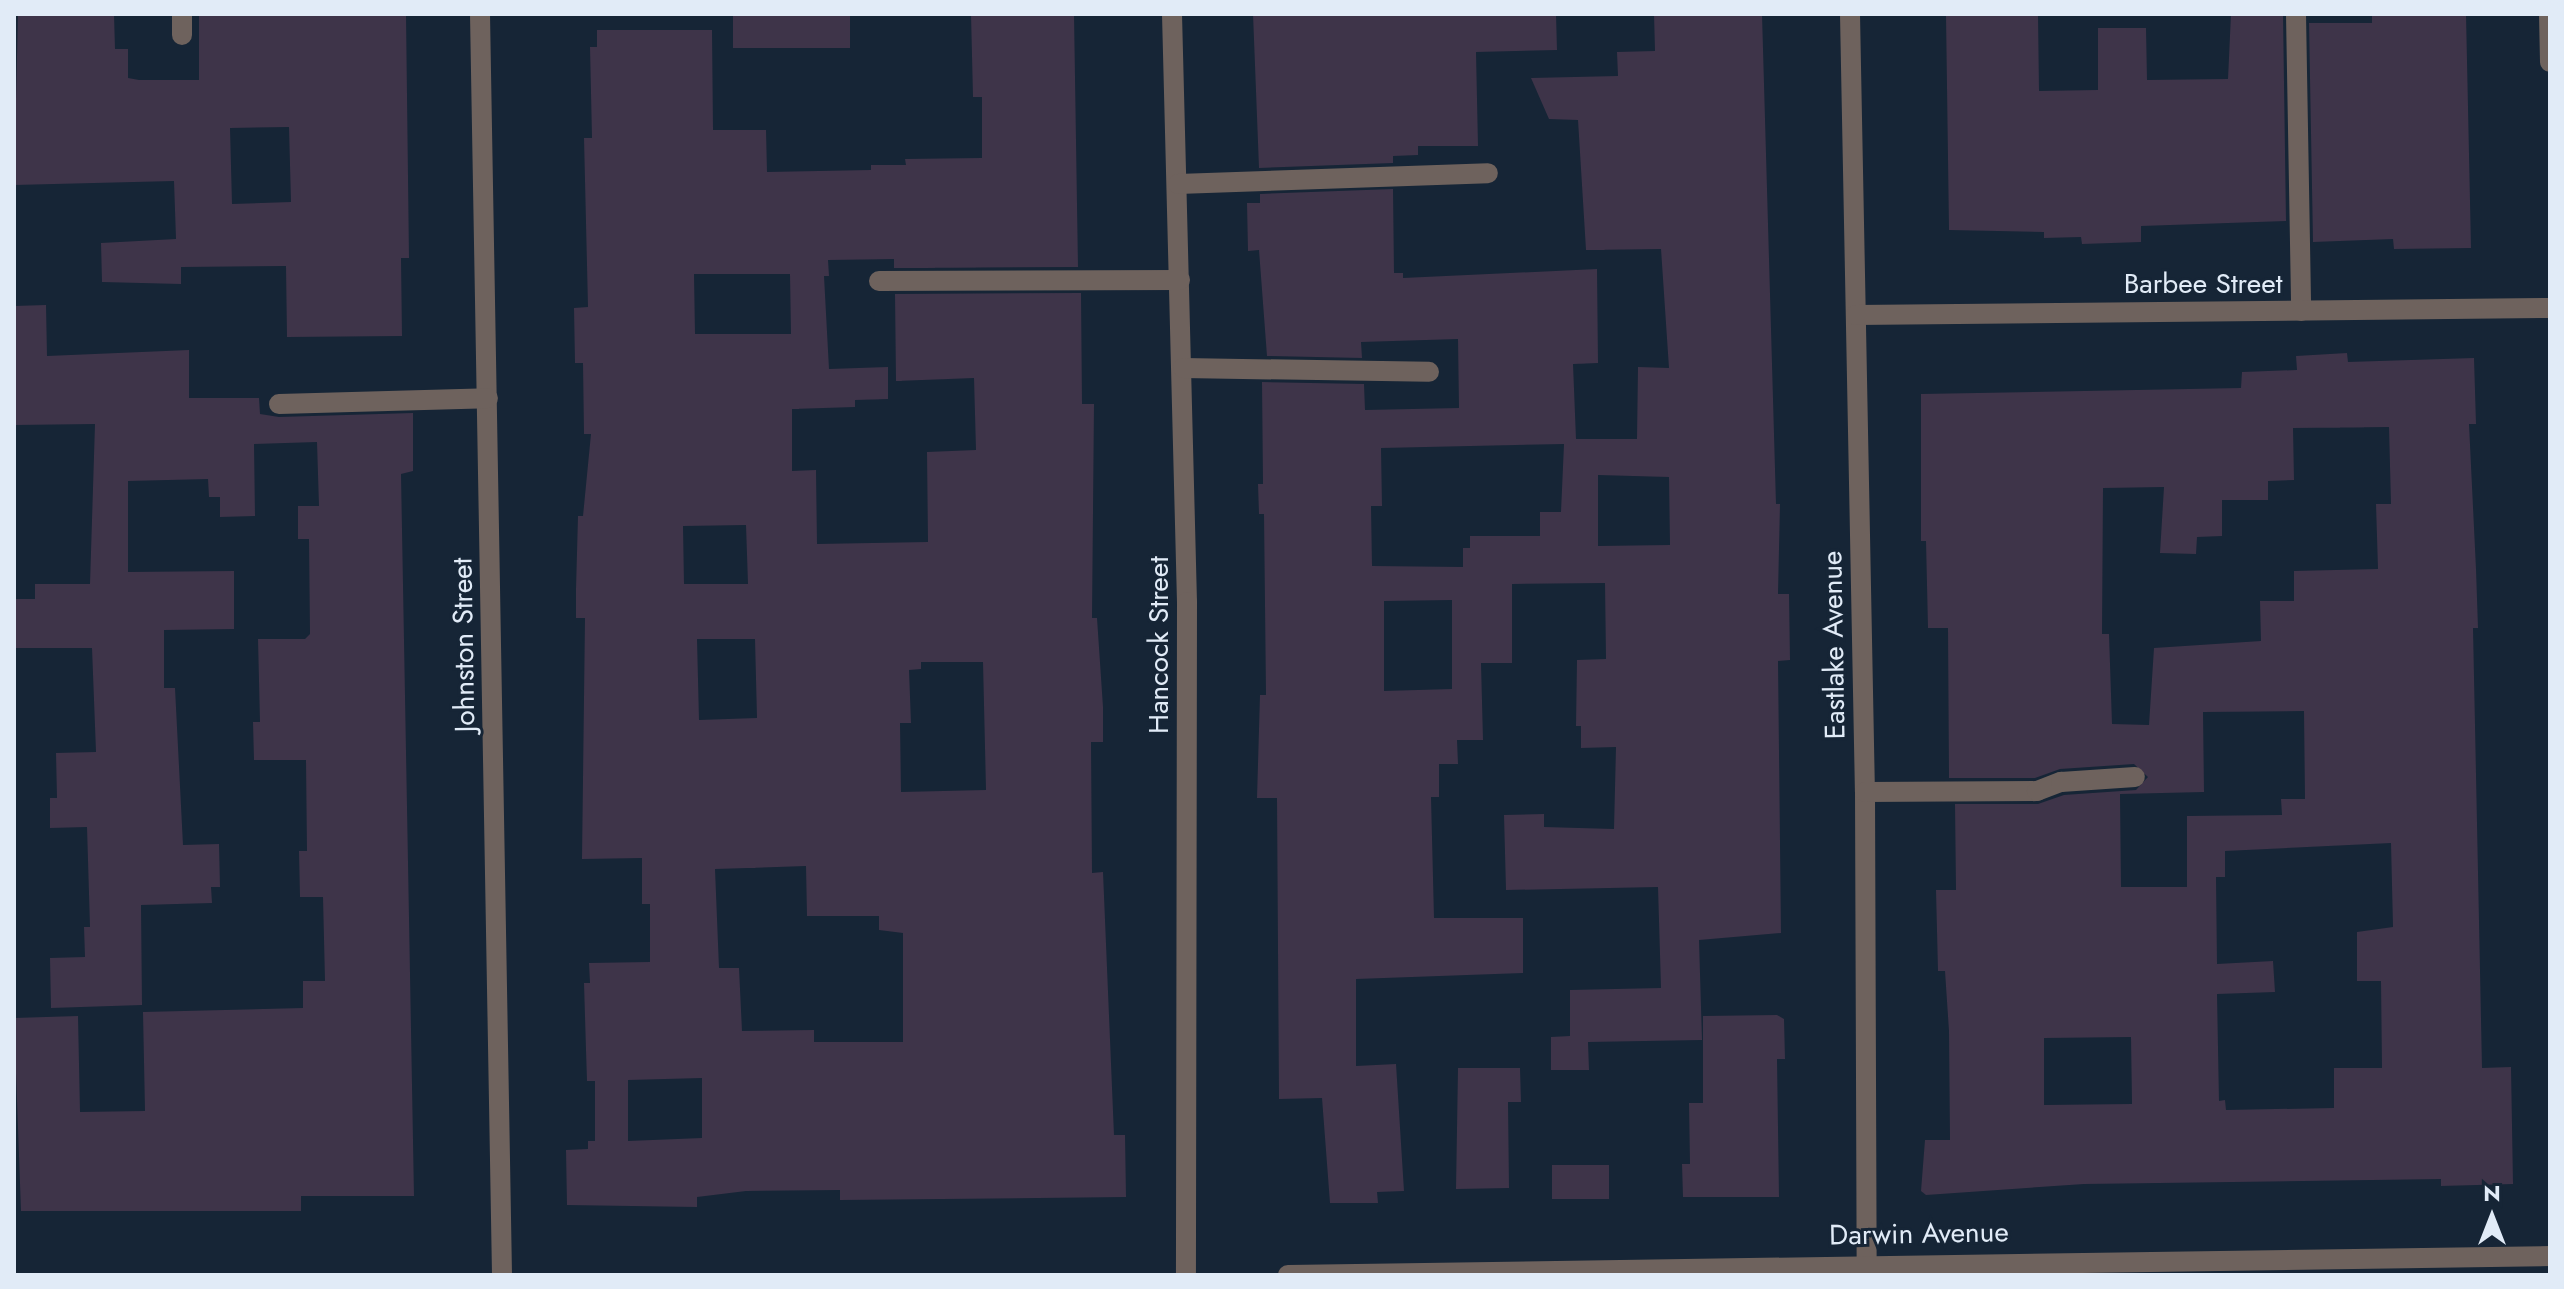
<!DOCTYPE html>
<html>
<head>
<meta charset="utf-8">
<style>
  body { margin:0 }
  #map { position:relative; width:2564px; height:1289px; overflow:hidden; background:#162536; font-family:Jost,sans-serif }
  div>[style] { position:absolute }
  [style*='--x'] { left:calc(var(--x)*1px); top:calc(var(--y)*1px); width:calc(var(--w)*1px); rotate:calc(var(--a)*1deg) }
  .building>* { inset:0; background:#3e3449; transform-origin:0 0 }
  .minor>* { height:20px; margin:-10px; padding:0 10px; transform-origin:10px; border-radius:10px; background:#6e625d }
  span { translate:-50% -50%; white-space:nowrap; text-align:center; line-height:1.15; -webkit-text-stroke:6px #162536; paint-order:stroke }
  .street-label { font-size:28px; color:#e1ebf7 }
  .frame { position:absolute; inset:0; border:16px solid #e1ebf7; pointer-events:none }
  .north { position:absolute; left:2452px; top:1177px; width:80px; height:80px; -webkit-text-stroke:6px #162536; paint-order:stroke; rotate:0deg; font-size:22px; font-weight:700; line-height:32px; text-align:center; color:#e1ebf7 }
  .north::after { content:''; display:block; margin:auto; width:28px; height:36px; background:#e1ebf7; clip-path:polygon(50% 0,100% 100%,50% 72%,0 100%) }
</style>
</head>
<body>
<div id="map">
  <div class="building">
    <i style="clip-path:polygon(evenodd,18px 14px,114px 14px,115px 49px,128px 49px,128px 78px,139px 80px,199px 80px,199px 14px,406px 14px,409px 258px,401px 258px,402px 336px,287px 337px,286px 266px,181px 267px,181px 284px,102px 282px,101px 243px,176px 239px,174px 181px,14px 185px,18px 14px,289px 127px,291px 202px,232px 204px,230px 128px,289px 127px)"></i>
    <i style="left:733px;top:14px;width:117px;height:34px"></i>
    <i style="clip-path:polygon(evenodd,971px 14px,1074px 14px,1078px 267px,894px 268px,894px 259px,828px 260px,829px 276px,824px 276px,829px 369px,888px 367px,888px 399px,855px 400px,855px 407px,792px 409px,792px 471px,816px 470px,817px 544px,928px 542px,927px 452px,976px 450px,974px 378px,896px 381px,895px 294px,1081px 293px,1082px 404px,1094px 404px,1092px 618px,1097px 618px,1103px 707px,1103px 742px,1091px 742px,1092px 873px,1103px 872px,1114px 1135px,1125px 1135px,1126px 1197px,840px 1200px,840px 1190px,746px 1191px,697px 1197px,697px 1207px,567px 1205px,566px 1150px,588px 1149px,588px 1141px,595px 1141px,595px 1081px,587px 1081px,586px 1050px,584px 983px,590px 983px,589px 963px,650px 962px,650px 904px,642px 904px,642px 858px,582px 859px,585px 618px,576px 618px,576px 589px,578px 516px,583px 516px,591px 434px,584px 434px,583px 363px,575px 363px,574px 308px,588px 307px,584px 138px,592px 138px,590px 47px,597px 47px,597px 30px,712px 30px,713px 130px,766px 130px,767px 172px,871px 170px,871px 165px,906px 165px,905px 159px,982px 158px,982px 97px,973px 97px,971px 14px,694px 274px,790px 274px,791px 334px,695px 334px,694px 274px,971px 14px,746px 525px,748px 584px,684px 584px,683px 526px,746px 525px,971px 14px,697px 639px,755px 639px,757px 718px,699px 720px,697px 639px,971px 14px,921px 662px,983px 662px,986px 790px,901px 792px,900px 723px,911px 723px,909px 670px,921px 669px,921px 662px,971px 14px,806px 866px,807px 916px,879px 916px,879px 930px,903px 933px,903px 1042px,814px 1042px,814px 1030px,742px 1031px,739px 968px,719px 968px,715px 869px,806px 866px,971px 14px,702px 1078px,702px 1138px,628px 1141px,628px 1080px,702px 1078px)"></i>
    <i style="clip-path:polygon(1253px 14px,1556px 14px,1557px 50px,1476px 52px,1478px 146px,1418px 146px,1418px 155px,1393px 156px,1393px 163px,1259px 168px)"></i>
    <i style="clip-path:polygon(evenodd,1654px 14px,1762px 14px,1776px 504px,1780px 504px,1778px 594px,1789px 594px,1790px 660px,1778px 661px,1781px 933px,1699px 940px,1702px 1040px,1588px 1042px,1589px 1070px,1551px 1070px,1551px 1037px,1570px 1036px,1570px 990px,1661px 988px,1658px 887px,1506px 890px,1504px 815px,1544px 814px,1544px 827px,1614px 829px,1616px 747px,1581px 748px,1581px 726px,1576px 726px,1577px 660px,1606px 659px,1605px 583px,1512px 584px,1512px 663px,1481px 663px,1483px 740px,1457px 740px,1458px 764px,1439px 764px,1439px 797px,1431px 797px,1434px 918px,1523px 918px,1523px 973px,1356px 979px,1356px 1066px,1396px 1064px,1404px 1191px,1377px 1192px,1378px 1203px,1330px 1203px,1322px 1098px,1279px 1099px,1277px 798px,1257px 798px,1260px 695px,1266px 695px,1264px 514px,1259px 514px,1258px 484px,1263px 484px,1262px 382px,1364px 384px,1365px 410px,1459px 408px,1458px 339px,1361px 342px,1362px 358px,1267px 356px,1259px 250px,1248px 251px,1247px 203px,1260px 203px,1260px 194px,1393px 189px,1394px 273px,1403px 273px,1403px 278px,1597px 269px,1598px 363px,1573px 364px,1576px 439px,1637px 439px,1638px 367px,1669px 368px,1661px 249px,1586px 250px,1578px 120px,1549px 119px,1531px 78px,1618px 76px,1617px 52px,1655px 51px,1654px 14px,1564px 444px,1561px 512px,1540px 512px,1540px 536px,1470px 536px,1470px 548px,1463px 548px,1463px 567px,1372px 566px,1371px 506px,1382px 506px,1381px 448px,1564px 444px,1654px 14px,1598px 475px,1669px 477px,1670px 545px,1598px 546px,1598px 475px,1654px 14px,1452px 600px,1452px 689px,1384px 691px,1384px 601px,1452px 600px)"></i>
    <i style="clip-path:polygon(2038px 14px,2039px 91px,2098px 90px,2098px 28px,2146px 28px,2147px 80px,2228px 79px,2231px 14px,2283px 14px,2286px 221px,2141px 226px,2141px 242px,2082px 244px,2081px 237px,2044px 238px,2044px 232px,1949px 230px,1946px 15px)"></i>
    <i style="clip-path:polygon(2372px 14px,2466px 14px,2471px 248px,2394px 249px,2393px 239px,2313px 242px,2309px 23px,2372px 23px)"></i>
    <i style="clip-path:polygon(46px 305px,47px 356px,189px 350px,189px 398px,259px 398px,260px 414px,279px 417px,413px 413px,413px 471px,401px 474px,414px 1196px,301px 1196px,301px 1211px,21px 1211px,14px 1018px,78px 1016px,80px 1112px,145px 1111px,143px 1012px,303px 1008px,303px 981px,325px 981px,323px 897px,300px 897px,299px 851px,307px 851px,306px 760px,254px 760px,253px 722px,260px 722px,258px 639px,305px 639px,310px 634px,309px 539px,298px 539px,298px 506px,319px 506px,317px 442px,254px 444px,255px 516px,220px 517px,220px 497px,209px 497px,208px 479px,128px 481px,128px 572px,234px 571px,234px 629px,164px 630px,164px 688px,175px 688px,183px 845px,219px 844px,220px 887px,211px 887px,212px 903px,141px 905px,142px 1005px,51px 1008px,50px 958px,85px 957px,84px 927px,90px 927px,87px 827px,50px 828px,50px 798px,57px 798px,56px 753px,96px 752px,92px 648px,14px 648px,14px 599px,35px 599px,35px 584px,90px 584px,95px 424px,14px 425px,14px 306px)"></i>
    <i style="clip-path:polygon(evenodd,2347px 353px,2348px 362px,2474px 358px,2476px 424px,2469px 424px,2476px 569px,2478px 628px,2473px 628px,2482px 1068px,2511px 1067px,2513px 1184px,2441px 1186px,2441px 1179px,2084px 1184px,1926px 1195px,1921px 1191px,1925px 1140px,1950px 1140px,1949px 1031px,1945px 971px,1938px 971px,1936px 890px,1956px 890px,1955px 804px,2038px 804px,2064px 795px,2136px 790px,2148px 777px,2134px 764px,2060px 769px,2035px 778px,1949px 778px,1948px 628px,1928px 628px,1926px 541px,1921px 541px,1921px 394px,2241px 388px,2242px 372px,2297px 370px,2296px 356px,2347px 353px,2389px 427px,2391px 504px,2376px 504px,2378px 569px,2294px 571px,2294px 601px,2260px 601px,2261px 641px,2154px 648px,2149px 725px,2112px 724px,2109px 634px,2102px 634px,2103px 488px,2164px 487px,2160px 553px,2196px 554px,2197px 537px,2222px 536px,2222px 500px,2268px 500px,2268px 481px,2294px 480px,2293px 428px,2389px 427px,2347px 353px,2304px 711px,2305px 799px,2281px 799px,2282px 815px,2187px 816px,2187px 887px,2121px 887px,2120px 794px,2204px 792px,2203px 712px,2304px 711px,2347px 353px,2391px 843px,2393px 927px,2357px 932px,2357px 981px,2381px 981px,2382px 1068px,2334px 1068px,2334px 1108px,2226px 1110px,2225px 1100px,2219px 1101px,2217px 994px,2275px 992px,2273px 961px,2217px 964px,2216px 877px,2225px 877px,2225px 851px,2391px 843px,2347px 353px,2131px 1037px,2132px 1104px,2044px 1105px,2044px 1038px,2131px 1037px)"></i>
    <i style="clip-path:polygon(1777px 1015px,1784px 1019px,1785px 1059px,1777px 1059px,1779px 1197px,1683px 1197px,1682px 1164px,1690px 1164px,1689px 1103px,1703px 1103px,1703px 1016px)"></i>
    <i style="clip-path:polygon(1458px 1068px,1520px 1068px,1521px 1102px,1508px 1102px,1509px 1188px,1456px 1189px)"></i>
    <i style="left:1609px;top:1165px;width:34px;height:57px;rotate:90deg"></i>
  </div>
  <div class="minor">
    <i style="--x:182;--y:14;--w:21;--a:90"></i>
    <i style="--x:480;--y:14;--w:1261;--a:89"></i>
    <i style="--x:1172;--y:14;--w:588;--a:88.54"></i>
    <i style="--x:1187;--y:602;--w:673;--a:90.09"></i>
    <i style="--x:1850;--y:14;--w:778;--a:88.9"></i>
    <i style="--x:1865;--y:792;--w:482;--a:89.8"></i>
    <i style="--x:2296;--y:14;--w:297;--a:89"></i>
    <i style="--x:2549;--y:14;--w:48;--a:88.8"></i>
    <i style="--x:1178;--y:184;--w:310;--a:-2"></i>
    <i style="--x:879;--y:281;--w:301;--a:-0.2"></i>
    <i style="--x:1856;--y:315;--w:694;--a:-0.58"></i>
    <i style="--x:1183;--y:368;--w:246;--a:0.9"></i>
    <i style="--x:279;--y:404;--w:209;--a:-1.6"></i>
    <i style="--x:1865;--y:792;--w:172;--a:-0.3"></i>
    <i style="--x:2037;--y:791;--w:26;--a:-21"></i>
    <i style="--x:2061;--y:782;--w:74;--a:-3.9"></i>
    <i style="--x:1288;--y:1275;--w:1262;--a:-0.86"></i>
  </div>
  <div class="street-label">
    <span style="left:2203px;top:284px">Barbee Street</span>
    <span style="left:464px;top:645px;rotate:-91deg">Johnston Street</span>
    <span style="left:1159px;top:645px;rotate:-90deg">Hancock Street</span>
    <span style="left:1834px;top:645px;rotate:-91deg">Eastlake Avenue</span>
    <span style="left:1919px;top:1234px;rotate:-1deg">Darwin Avenue</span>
  </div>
  <div class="frame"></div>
  <div class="north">N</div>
</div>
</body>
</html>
